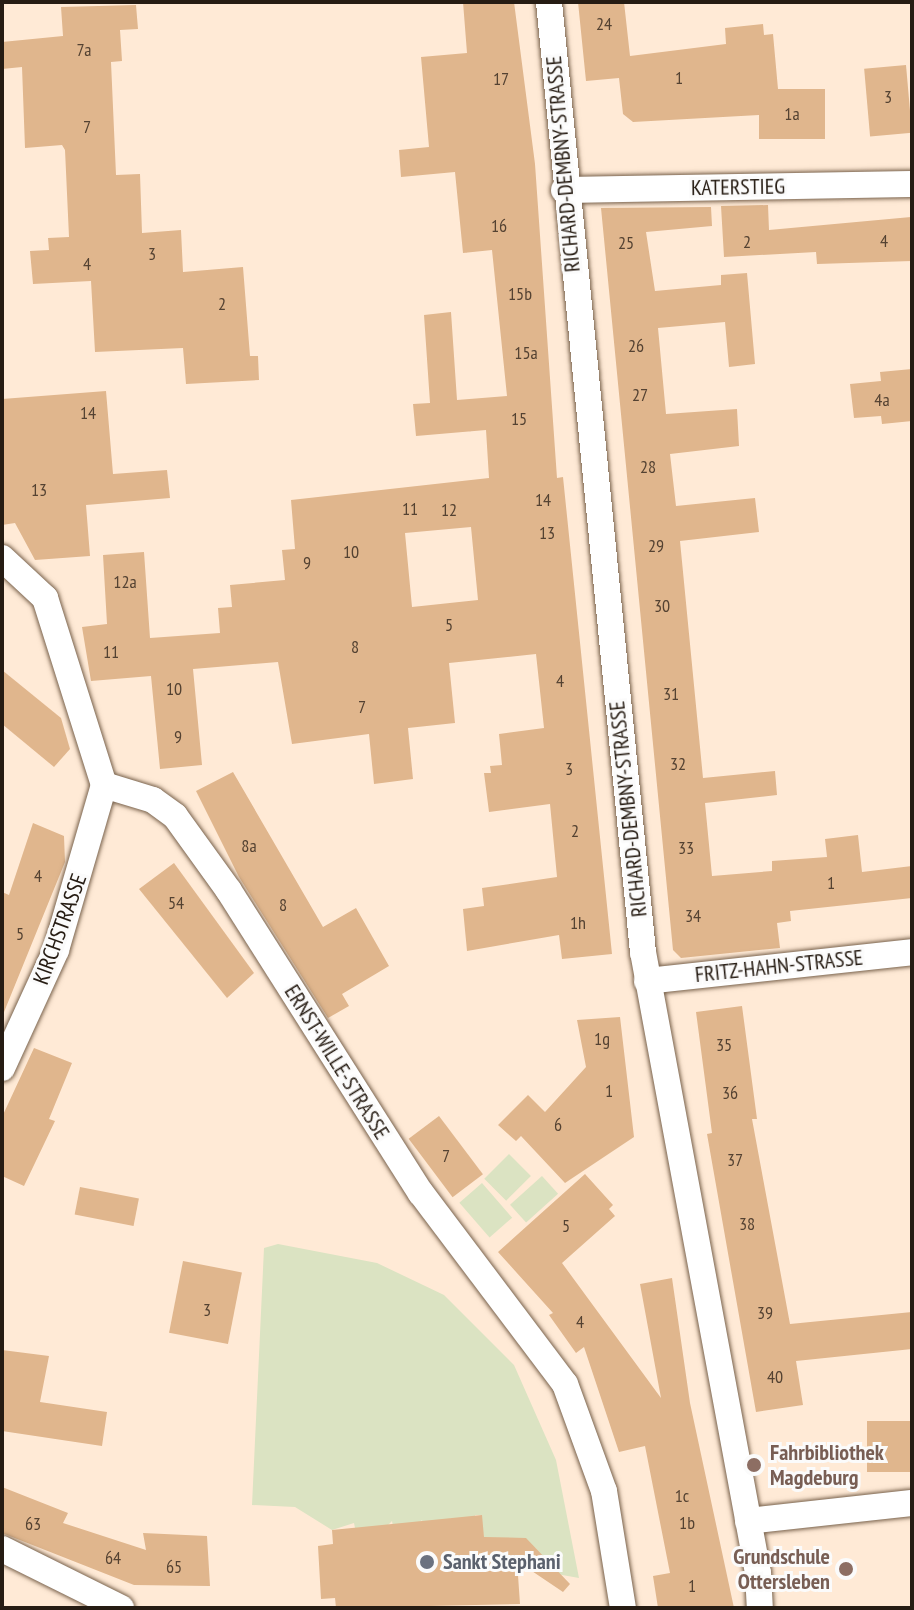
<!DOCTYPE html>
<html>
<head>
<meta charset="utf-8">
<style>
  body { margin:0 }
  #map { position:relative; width:914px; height:1610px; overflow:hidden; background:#ffead6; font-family:"PT Sans Narrow",sans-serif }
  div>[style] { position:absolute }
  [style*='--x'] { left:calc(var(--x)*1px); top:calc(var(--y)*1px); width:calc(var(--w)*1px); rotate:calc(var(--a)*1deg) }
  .green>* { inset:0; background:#dbe3c2; transform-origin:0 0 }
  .building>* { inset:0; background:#e0b68d; transform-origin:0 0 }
  .roads { filter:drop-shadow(0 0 2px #79624c) drop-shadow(0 0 2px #79624c) }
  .minor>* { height:26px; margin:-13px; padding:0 13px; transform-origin:13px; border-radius:13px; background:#fff }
  .dots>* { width:22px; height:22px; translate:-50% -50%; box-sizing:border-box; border:4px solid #fbfbfb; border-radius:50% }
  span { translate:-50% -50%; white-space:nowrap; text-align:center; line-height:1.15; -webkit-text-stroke:6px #fbfbfb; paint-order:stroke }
  .number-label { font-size:18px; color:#544232 }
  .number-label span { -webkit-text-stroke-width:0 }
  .street-label { font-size:22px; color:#261c13 }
  .education-label { font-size:22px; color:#785e54; font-weight:700 }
  .left { translate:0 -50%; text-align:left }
  .right { translate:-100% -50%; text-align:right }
  .worship-label { font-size:22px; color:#5b616d; font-weight:700 }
  .frame { position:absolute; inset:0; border:4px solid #261c13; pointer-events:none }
</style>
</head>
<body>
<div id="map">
  <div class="green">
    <i style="left:509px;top:1154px;width:31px;height:35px;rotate:45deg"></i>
    <i style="left:542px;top:1176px;width:24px;height:43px;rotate:48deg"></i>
    <i style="left:482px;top:1183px;width:46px;height:30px;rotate:49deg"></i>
    <i style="clip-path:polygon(278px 1244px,377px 1263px,444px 1295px,514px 1365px,556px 1460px,579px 1578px,540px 1571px,536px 1548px,484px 1541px,481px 1515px,475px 1515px,475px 1523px,451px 1518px,445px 1524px,423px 1525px,422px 1520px,416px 1526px,393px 1527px,392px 1521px,386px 1527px,355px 1528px,354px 1523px,332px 1530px,295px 1507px,252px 1505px,264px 1248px)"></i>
  </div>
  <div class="building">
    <i style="clip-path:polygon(evenodd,463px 2px,514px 2px,535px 164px,557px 478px,563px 477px,612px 954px,562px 959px,559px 935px,467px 951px,463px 909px,484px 906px,482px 888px,557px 877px,550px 804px,489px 812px,484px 773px,491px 773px,490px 766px,502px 765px,499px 734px,544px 728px,536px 654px,449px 663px,455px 723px,408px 728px,413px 779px,374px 784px,369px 734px,292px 744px,278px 662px,193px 669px,202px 765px,160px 769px,151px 676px,91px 681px,82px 627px,107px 624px,103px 555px,144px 552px,150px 638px,220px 633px,218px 608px,232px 607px,230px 585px,285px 580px,282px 550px,295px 549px,291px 500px,489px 478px,486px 430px,416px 436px,413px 404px,430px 403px,424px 315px,451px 312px,457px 400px,507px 396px,492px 250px,463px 253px,455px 172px,401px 177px,399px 150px,429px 147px,421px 57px,467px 53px,463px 2px,471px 527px,478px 600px,412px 607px,405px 533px,471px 527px)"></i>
    <i style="clip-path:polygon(578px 2px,624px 2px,630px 56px,726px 44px,725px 28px,763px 24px,764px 35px,773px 34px,778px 89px,825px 89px,825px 139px,759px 139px,759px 115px,633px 122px,623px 114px,619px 78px,586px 81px)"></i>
    <i style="clip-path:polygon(136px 5px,138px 29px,120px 30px,122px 61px,111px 62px,116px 175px,140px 174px,142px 233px,181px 230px,183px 272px,243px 267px,250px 356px,258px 356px,259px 380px,186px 384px,183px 348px,95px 352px,91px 281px,33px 284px,30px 251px,49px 250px,48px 238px,69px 237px,65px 150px,62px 145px,25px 148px,22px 67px,2px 69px,2px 42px,63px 36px,61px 7px)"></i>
    <i style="left:906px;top:65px;width:68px;height:42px;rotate:85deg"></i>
    <i style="clip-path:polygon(768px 205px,769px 230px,911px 217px,912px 261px,817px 264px,816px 252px,724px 257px,721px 206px)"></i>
    <i style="clip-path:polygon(711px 207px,712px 226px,646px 232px,655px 291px,721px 285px,721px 275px,747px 273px,755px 364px,729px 367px,725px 322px,658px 328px,666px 414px,737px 409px,739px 446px,670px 454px,676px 506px,755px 498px,759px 532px,680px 541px,703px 778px,775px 771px,777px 795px,705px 803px,712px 876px,772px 871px,772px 861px,827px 857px,825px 839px,858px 835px,862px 872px,912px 866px,912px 898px,790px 911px,791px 921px,777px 923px,780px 948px,681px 958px,673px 950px,601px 208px)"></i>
    <i style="clip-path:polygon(912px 369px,912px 421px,882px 424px,881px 416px,854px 418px,850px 384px,881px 381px,880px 372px)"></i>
    <i style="clip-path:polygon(106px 391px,113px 474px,167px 470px,170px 498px,86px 505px,90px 556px,35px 560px,15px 523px,2px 525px,2px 399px)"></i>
    <i style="clip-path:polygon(2px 670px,61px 718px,70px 749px,54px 767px,2px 724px)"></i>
    <i style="clip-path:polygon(233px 772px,323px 927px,356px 908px,389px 966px,342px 994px,349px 1006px,328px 1018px,239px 877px,196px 791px)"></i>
    <i style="clip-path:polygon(33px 823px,64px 836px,65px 862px,2px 1017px,2px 892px,9px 895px)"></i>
    <i style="clip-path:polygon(174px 863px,254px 973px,227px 998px,139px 889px)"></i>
    <i style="clip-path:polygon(742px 1006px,757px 1119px,752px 1119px,790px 1324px,912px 1312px,912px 1349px,796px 1361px,803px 1405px,756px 1412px,707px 1134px,712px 1133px,696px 1012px)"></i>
    <i style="clip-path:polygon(620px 1017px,634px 1137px,565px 1183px,521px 1136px,516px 1141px,498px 1125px,528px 1095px,545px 1112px,586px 1067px,577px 1020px)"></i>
    <i style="clip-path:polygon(34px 1048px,72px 1063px,49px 1119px,55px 1121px,24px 1186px,2px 1176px,2px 1117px)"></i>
    <i style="left:439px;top:1116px;width:73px;height:38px;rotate:53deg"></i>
    <i style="clip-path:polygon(585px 1174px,613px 1205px,609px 1209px,615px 1216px,562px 1263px,661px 1398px,640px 1284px,672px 1278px,690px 1403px,734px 1608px,658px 1608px,653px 1576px,670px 1573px,645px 1446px,619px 1452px,584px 1347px,576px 1353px,549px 1315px,553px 1313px,498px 1252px)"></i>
    <i style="left:80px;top:1187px;width:60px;height:28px;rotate:11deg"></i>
    <i style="left:183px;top:1261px;width:60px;height:73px;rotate:11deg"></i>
    <i style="clip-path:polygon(2px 1350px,49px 1356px,40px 1402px,107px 1412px,102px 1446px,2px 1431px)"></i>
    <i style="left:912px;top:1421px;width:51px;height:45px;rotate:90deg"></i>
    <i style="clip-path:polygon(2px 1487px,68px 1513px,63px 1523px,146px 1550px,143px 1533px,207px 1536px,210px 1586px,134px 1585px,2px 1533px)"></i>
    <i style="clip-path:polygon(482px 1515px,484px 1537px,526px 1538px,570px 1584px,563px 1592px,517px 1561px,520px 1604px,336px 1608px,335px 1598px,321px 1599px,318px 1546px,333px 1544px,332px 1530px)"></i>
  </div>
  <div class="roads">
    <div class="minor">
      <i style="--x:549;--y:2;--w:955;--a:84.35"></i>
      <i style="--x:643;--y:952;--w:632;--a:79.51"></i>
      <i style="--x:758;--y:1573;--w:35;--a:87"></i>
      <i style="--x:564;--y:190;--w:348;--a:-1"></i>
      <i style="--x:2;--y:558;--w:59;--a:42.9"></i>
      <i style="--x:45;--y:598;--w:196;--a:72.5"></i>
      <i style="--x:104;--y:785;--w:51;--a:17"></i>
      <i style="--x:153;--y:800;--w:27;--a:36"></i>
      <i style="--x:175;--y:816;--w:92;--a:54.2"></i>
      <i style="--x:229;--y:891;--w:358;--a:57.6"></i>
      <i style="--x:421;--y:1193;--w:239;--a:53"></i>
      <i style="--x:565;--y:1384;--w:114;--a:70"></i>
      <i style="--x:604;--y:1491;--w:119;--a:80.8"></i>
      <i style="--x:647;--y:981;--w:267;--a:-6.2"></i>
      <i style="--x:2;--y:1068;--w:130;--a:-65.4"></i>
      <i style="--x:56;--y:950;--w:172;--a:-73.8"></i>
      <i style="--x:748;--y:1521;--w:165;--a:-6.3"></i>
      <i style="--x:2;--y:1549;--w:133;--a:26.4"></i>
    </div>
  </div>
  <div class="dots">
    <i style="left:754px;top:1465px;background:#8d6e63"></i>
    <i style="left:427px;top:1562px;background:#6b7280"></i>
    <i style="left:846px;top:1569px;background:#8d6e63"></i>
  </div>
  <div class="number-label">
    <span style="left:604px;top:24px">24</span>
    <span style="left:84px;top:50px">7a</span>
    <span style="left:679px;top:78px">1</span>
    <span style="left:501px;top:79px">17</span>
    <span style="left:888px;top:97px">3</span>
    <span style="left:792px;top:114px">1a</span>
    <span style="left:87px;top:127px">7</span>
    <span style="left:499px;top:226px">16</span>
    <span style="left:884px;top:241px">4</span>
    <span style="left:747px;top:242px">2</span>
    <span style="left:626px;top:243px">25</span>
    <span style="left:152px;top:254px">3</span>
    <span style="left:87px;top:264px">4</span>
    <span style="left:520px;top:294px">15b</span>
    <span style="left:222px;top:304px">2</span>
    <span style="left:636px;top:346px">26</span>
    <span style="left:526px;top:353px">15a</span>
    <span style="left:640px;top:395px">27</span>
    <span style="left:882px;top:400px">4a</span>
    <span style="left:88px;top:413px">14</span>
    <span style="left:519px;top:419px">15</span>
    <span style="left:648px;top:467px">28</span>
    <span style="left:39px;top:490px">13</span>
    <span style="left:543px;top:500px">14</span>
    <span style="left:410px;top:509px">11</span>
    <span style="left:449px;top:510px">12</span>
    <span style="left:547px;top:533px">13</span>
    <span style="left:656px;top:546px">29</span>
    <span style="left:351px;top:552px">10</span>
    <span style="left:307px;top:563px">9</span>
    <span style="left:125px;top:582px">12a</span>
    <span style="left:662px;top:606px">30</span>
    <span style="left:449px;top:625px">5</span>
    <span style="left:355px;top:647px">8</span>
    <span style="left:111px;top:652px">11</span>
    <span style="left:560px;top:681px">4</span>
    <span style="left:174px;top:689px">10</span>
    <span style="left:671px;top:694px">31</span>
    <span style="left:362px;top:707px">7</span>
    <span style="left:178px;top:737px">9</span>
    <span style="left:678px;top:764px">32</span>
    <span style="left:569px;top:769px">3</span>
    <span style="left:575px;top:831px">2</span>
    <span style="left:249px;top:846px">8a</span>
    <span style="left:686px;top:848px">33</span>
    <span style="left:38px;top:876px">4</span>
    <span style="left:831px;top:883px">1</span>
    <span style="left:176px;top:903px">54</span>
    <span style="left:283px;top:905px">8</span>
    <span style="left:693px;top:916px">34</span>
    <span style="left:578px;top:923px">1h</span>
    <span style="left:20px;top:934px">5</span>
    <span style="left:602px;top:1039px">1g</span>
    <span style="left:724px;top:1045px">35</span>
    <span style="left:609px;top:1091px">1</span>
    <span style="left:730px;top:1093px">36</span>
    <span style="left:558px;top:1125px">6</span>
    <span style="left:446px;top:1156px">7</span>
    <span style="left:735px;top:1160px">37</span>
    <span style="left:747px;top:1224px">38</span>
    <span style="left:566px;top:1226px">5</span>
    <span style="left:207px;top:1310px">3</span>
    <span style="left:765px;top:1313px">39</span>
    <span style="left:580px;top:1322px">4</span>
    <span style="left:775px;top:1377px">40</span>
    <span style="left:682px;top:1496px">1c</span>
    <span style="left:687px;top:1523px">1b</span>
    <span style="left:33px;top:1524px">63</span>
    <span style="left:113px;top:1558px">64</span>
    <span style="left:174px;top:1567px">65</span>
    <span style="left:692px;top:1586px">1</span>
  </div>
  <div class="street-label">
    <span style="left:563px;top:164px;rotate:-95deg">RICHARD-DEMBNY-STRASSE</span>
    <span style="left:738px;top:187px;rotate:-1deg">KATERSTIEG</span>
    <span style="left:628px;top:809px;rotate:-96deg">RICHARD-DEMBNY-STRASSE</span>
    <span style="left:60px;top:929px;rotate:-70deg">KIRCHSTRASSE</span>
    <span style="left:779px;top:966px;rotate:-6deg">FRITZ-HAHN-STRASSE</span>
    <span style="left:337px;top:1062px;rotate:58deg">ERNST-WILLE-STRASSE</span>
  </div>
  <div class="education-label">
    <span class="left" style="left:770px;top:1465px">Fahrbibliothek<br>Magdeburg</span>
    <span class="right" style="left:830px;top:1569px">Grundschule<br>Ottersleben</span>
  </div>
  <div class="worship-label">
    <span class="left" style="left:443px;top:1562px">Sankt Stephani</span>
  </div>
  <div class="frame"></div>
</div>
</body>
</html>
